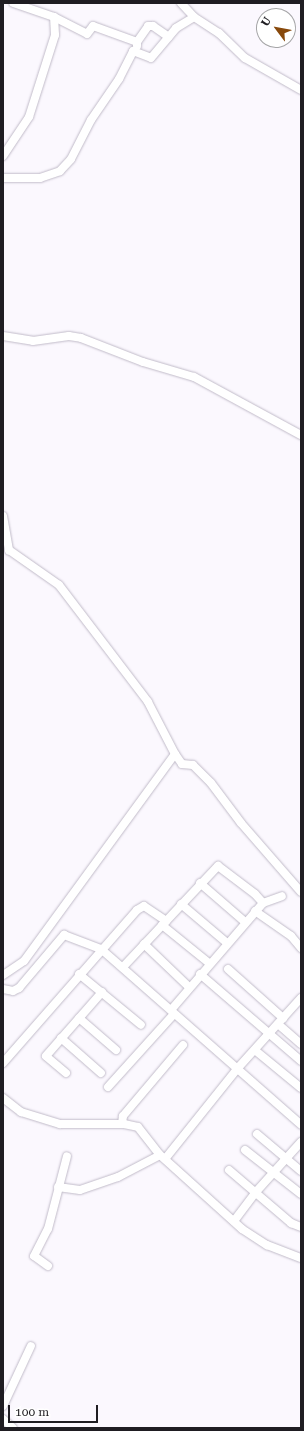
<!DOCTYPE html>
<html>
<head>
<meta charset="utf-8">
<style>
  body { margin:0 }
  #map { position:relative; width:304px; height:1431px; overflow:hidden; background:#fbf8fe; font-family:"Roboto Serif",serif }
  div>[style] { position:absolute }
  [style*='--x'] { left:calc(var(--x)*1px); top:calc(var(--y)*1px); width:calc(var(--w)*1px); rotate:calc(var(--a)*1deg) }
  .roads { filter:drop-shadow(0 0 1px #c1bbc9) drop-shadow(0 0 1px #c1bbc9) }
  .minor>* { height:8px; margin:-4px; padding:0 4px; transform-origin:4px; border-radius:4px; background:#fff }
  span { translate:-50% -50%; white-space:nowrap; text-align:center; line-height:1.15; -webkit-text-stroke:3.5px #fff; paint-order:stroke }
  .frame { position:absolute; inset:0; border:4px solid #1f1d22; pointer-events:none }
  .north { position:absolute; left:256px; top:8px; width:40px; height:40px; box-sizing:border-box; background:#fff; border:1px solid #a5a5a7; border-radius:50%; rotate:302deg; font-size:11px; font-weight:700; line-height:16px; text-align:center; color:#1f1d22 }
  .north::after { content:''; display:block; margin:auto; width:14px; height:18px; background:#88490c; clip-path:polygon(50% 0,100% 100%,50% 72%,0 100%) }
  .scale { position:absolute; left:8px; top:1405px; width:90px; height:18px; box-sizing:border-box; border:2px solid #1f1d22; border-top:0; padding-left:5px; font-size:12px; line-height:14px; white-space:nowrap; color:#1f1d22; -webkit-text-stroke:3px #fff; paint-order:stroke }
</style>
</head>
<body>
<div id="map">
  <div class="roads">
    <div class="minor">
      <i style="--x:181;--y:3;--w:19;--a:47"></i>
      <i style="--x:194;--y:17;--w:30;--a:33"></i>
      <i style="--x:219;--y:33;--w:36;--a:44"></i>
      <i style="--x:245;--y:58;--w:64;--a:29.7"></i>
      <i style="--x:54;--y:17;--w:37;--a:27"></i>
      <i style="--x:87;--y:34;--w:10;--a:-53"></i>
      <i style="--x:93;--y:26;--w:47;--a:20"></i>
      <i style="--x:137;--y:46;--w:4;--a:-90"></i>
      <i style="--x:137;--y:42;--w:19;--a:-55"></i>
      <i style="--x:148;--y:26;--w:5;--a:0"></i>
      <i style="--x:153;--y:26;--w:19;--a:35"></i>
      <i style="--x:3;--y:156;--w:47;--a:-56.3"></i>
      <i style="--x:29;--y:117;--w:86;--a:-72.4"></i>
      <i style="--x:55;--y:35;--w:18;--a:-93"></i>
      <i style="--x:54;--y:17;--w:43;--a:-161.1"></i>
      <i style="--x:3;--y:178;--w:37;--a:0"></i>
      <i style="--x:40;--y:178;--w:21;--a:-19"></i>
      <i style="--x:60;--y:171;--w:16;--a:-47"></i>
      <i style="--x:71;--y:159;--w:44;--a:-62.9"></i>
      <i style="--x:91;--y:120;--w:50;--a:-55.7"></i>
      <i style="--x:119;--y:79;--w:31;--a:-63"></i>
      <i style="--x:133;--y:51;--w:19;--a:21"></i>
      <i style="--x:151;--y:58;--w:39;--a:-50"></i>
      <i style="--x:176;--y:28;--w:21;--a:-31"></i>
      <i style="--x:3;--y:336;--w:30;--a:9"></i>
      <i style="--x:33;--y:341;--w:36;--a:-8"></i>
      <i style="--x:69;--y:336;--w:12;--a:9"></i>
      <i style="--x:81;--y:338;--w:66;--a:21.2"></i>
      <i style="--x:143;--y:362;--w:53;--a:16.4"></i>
      <i style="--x:194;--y:377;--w:122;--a:28.5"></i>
      <i style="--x:3;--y:516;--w:35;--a:80"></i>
      <i style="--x:9;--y:550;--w:61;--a:35"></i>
      <i style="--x:59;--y:585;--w:147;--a:52.7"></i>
      <i style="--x:148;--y:702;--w:59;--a:62.6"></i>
      <i style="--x:175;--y:754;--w:256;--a:126.1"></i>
      <i style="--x:24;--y:961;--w:25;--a:146"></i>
      <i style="--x:175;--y:754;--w:12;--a:55"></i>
      <i style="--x:182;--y:764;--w:11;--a:5"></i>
      <i style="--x:193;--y:765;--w:25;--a:45"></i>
      <i style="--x:211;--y:783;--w:50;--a:53.1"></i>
      <i style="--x:241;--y:823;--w:91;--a:49"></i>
      <i style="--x:200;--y:883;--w:60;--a:40.9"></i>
      <i style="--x:181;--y:904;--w:60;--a:40.3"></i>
      <i style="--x:255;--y:911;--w:44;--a:34.8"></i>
      <i style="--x:291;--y:936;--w:16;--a:50"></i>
      <i style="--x:162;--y:925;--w:60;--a:39"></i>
      <i style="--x:144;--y:944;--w:62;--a:43.7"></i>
      <i style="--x:123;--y:967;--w:139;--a:-46.8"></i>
      <i style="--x:218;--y:866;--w:46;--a:37.1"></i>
      <i style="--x:255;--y:894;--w:12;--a:48"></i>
      <i style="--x:228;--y:969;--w:74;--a:41.7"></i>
      <i style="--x:79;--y:974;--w:80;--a:39.4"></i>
      <i style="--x:200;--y:974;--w:133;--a:40.7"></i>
      <i style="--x:3;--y:989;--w:10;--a:11"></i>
      <i style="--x:13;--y:991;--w:7;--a:-27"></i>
      <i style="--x:19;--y:988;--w:70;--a:-49.7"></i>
      <i style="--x:64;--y:935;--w:40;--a:21"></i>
      <i style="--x:101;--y:949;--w:266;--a:41.3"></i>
      <i style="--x:171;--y:1010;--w:141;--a:-49.3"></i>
      <i style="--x:263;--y:903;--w:20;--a:-20"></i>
      <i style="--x:79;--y:1018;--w:49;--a:40.9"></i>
      <i style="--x:278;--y:1024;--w:30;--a:41"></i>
      <i style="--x:61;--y:1038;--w:53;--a:41.2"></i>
      <i style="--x:256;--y:1051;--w:58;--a:39.4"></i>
      <i style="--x:3;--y:1063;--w:203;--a:-48.8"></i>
      <i style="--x:137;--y:910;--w:8;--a:-30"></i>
      <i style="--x:144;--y:906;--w:27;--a:34"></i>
      <i style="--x:66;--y:1073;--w:26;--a:-140"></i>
      <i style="--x:46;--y:1056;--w:85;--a:-48.8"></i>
      <i style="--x:108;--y:1087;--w:98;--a:-47.9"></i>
      <i style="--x:3;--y:1098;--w:23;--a:38"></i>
      <i style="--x:21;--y:1112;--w:41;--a:17.1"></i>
      <i style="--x:60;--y:1124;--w:64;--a:0"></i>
      <i style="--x:124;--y:1124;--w:14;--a:12"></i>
      <i style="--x:138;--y:1127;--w:34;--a:52"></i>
      <i style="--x:159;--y:1154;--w:112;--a:42.1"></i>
      <i style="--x:242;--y:1229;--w:30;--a:33"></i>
      <i style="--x:267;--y:1245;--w:36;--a:21"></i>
      <i style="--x:122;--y:1124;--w:8;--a:-83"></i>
      <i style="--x:123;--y:1116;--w:93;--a:-49.8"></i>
      <i style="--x:257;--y:1134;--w:57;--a:40.1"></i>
      <i style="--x:245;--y:1150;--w:71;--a:38.2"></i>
      <i style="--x:165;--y:1159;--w:115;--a:-51.3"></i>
      <i style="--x:237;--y:1069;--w:96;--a:-48"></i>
      <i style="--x:229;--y:1170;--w:82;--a:40.5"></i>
      <i style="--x:291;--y:1223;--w:11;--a:22"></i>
      <i style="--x:58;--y:1187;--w:22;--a:8"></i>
      <i style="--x:80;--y:1190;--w:40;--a:-18.9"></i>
      <i style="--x:118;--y:1177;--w:47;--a:-27.6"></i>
      <i style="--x:234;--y:1221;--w:35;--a:-53"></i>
      <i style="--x:255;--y:1193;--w:69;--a:-48"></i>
      <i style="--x:48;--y:1266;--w:17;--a:-144"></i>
      <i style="--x:34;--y:1256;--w:30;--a:-63"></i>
      <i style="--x:48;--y:1229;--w:75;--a:-75.4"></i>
      <i style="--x:3;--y:1406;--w:66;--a:-65"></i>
      <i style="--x:3;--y:1419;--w:13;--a:42"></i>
    </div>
  </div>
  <div class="frame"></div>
  <div class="north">U</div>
  <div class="scale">100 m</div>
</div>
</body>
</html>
